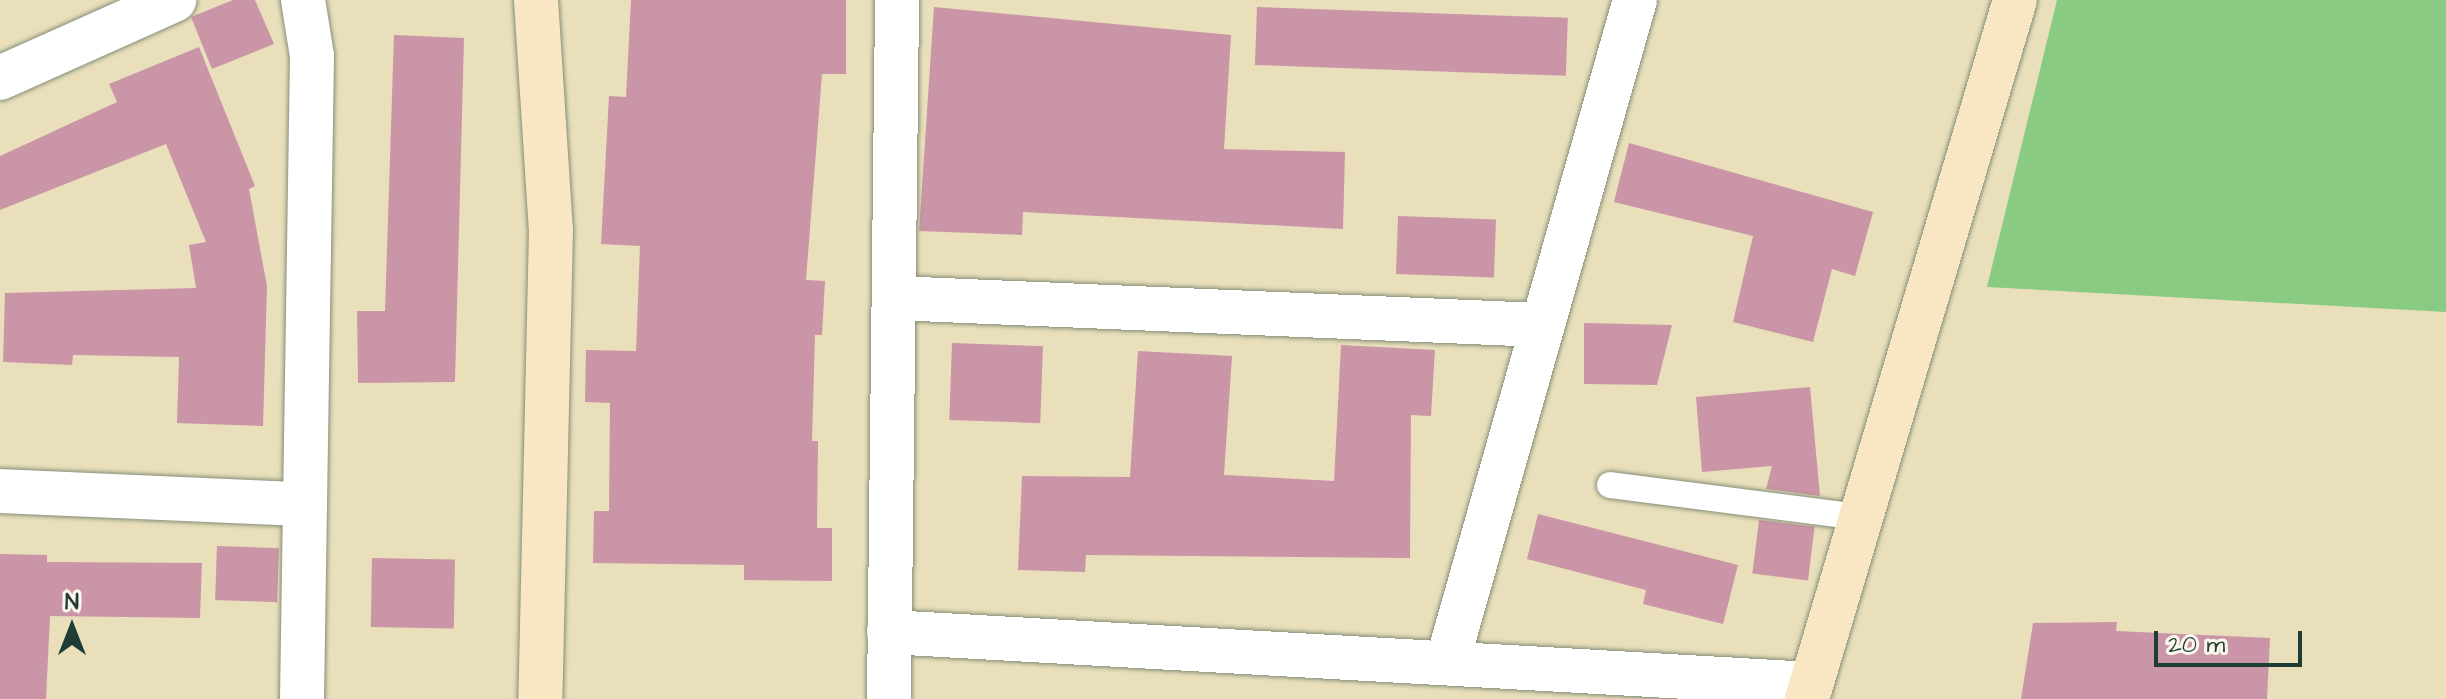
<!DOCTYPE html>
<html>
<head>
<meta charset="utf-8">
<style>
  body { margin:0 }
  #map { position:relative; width:2446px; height:699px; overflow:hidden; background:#e9dfbb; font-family:"Architects Daughter",sans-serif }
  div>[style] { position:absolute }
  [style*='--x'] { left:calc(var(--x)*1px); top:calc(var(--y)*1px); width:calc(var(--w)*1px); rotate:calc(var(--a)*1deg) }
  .green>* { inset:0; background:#89cb83 }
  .building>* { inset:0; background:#ca95a6; transform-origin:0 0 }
  .roads { filter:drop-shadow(0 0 2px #848e78) drop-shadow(0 0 2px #848e78) }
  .lane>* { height:26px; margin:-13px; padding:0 13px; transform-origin:13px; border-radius:13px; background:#fff }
  .street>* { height:44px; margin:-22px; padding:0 22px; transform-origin:22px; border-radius:22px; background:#fff }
  .secondary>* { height:44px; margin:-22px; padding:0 22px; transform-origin:22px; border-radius:22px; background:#f9e7c3 }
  span { translate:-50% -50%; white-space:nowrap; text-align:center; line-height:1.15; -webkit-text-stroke:6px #fbf7ec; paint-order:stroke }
  .north { position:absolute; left:32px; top:587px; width:80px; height:80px; -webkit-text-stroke:6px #fbf7ec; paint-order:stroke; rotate:0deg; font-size:22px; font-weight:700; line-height:32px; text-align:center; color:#1f3d34 }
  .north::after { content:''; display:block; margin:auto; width:28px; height:36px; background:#1f3d34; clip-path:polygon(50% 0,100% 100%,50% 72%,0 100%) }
  .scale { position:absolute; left:2154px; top:631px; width:148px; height:36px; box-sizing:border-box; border:4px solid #1f3d34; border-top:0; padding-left:10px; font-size:24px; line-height:28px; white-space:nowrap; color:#1f3d34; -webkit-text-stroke:6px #fbf7ec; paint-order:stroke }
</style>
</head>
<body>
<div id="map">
  <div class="green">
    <i style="clip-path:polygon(2057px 0,2446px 0,2446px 312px,1987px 287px)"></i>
  </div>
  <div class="building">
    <i style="clip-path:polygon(233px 0,255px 0,274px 44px,212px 69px,191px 17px)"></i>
    <i style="clip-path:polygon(631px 0,846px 0,846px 74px,822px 74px,806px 280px,825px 281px,822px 335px,815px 335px,812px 441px,818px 441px,817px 528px,832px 528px,832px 581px,744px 580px,744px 565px,593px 563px,594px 511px,609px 511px,610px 403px,585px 402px,586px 350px,636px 351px,640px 246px,601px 244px,609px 96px,626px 97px)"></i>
    <i style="clip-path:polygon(934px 7px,1231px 35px,1224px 149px,1345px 152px,1343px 229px,1023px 212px,1022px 235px,919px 231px)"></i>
    <i style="left:1257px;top:7px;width:311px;height:58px;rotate:2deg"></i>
    <i style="clip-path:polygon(394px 35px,464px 38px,455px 382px,358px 383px,357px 311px,385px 311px)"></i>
    <i style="clip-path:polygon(199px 47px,255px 186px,249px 189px,267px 286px,263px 426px,177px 423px,179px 357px,73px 355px,72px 365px,3px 362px,5px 293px,196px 288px,189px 245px,206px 242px,166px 144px,0 210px,0 156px,117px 102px,109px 84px)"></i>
    <i style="clip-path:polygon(1629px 143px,1873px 212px,1855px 276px,1832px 269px,1813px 342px,1733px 322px,1753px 236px,1614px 202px)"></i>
    <i style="left:1398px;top:216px;width:98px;height:58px;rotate:2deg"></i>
    <i style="clip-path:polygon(1584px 323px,1672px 325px,1657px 385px,1584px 384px)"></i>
    <i style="left:952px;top:343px;width:91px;height:77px;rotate:2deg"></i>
    <i style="clip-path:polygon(1341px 345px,1435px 350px,1431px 416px,1411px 415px,1410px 558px,1086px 555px,1085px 572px,1018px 570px,1022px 476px,1130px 477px,1138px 351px,1232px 356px,1224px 475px,1334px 481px)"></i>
    <i style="clip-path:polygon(1810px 387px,1820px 496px,1766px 489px,1772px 466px,1702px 472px,1696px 397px)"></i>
    <i style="clip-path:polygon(1538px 514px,1738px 565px,1723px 624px,1643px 604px,1646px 590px,1527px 559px)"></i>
    <i style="left:1759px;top:520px;width:56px;height:54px;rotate:7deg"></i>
    <i style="left:217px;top:546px;width:62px;height:54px;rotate:2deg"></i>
    <i style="clip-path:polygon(0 554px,47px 555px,47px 562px,202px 563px,200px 618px,50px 616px,46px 699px,0 699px)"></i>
    <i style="left:372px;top:558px;width:83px;height:69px;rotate:1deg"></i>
    <i style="clip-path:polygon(2117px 622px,2116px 631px,2270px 638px,2267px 699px,2021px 699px,2033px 623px)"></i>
  </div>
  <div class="roads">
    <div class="lane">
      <i style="--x:1610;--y:485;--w:253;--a:7.3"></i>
    </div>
    <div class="street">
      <i style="--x:0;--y:78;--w:191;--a:-24.1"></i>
      <i style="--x:894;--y:298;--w:649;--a:2.39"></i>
      <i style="--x:0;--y:491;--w:302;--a:2.5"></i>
      <i style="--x:889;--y:632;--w:923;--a:3.23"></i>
      <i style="--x:1447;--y:663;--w:689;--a:-74.17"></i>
      <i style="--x:302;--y:699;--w:643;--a:-89.11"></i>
      <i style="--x:312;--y:56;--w:57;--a:-99.1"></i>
      <i style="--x:889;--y:699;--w:699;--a:-89.34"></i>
    </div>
    <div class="secondary">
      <i style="--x:536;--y:0;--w:230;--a:86.3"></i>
      <i style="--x:551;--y:230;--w:469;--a:91.3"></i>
      <i style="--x:1807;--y:699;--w:729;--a:-73.43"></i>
    </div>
  </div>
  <div class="north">N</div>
  <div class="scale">20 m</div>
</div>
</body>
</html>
